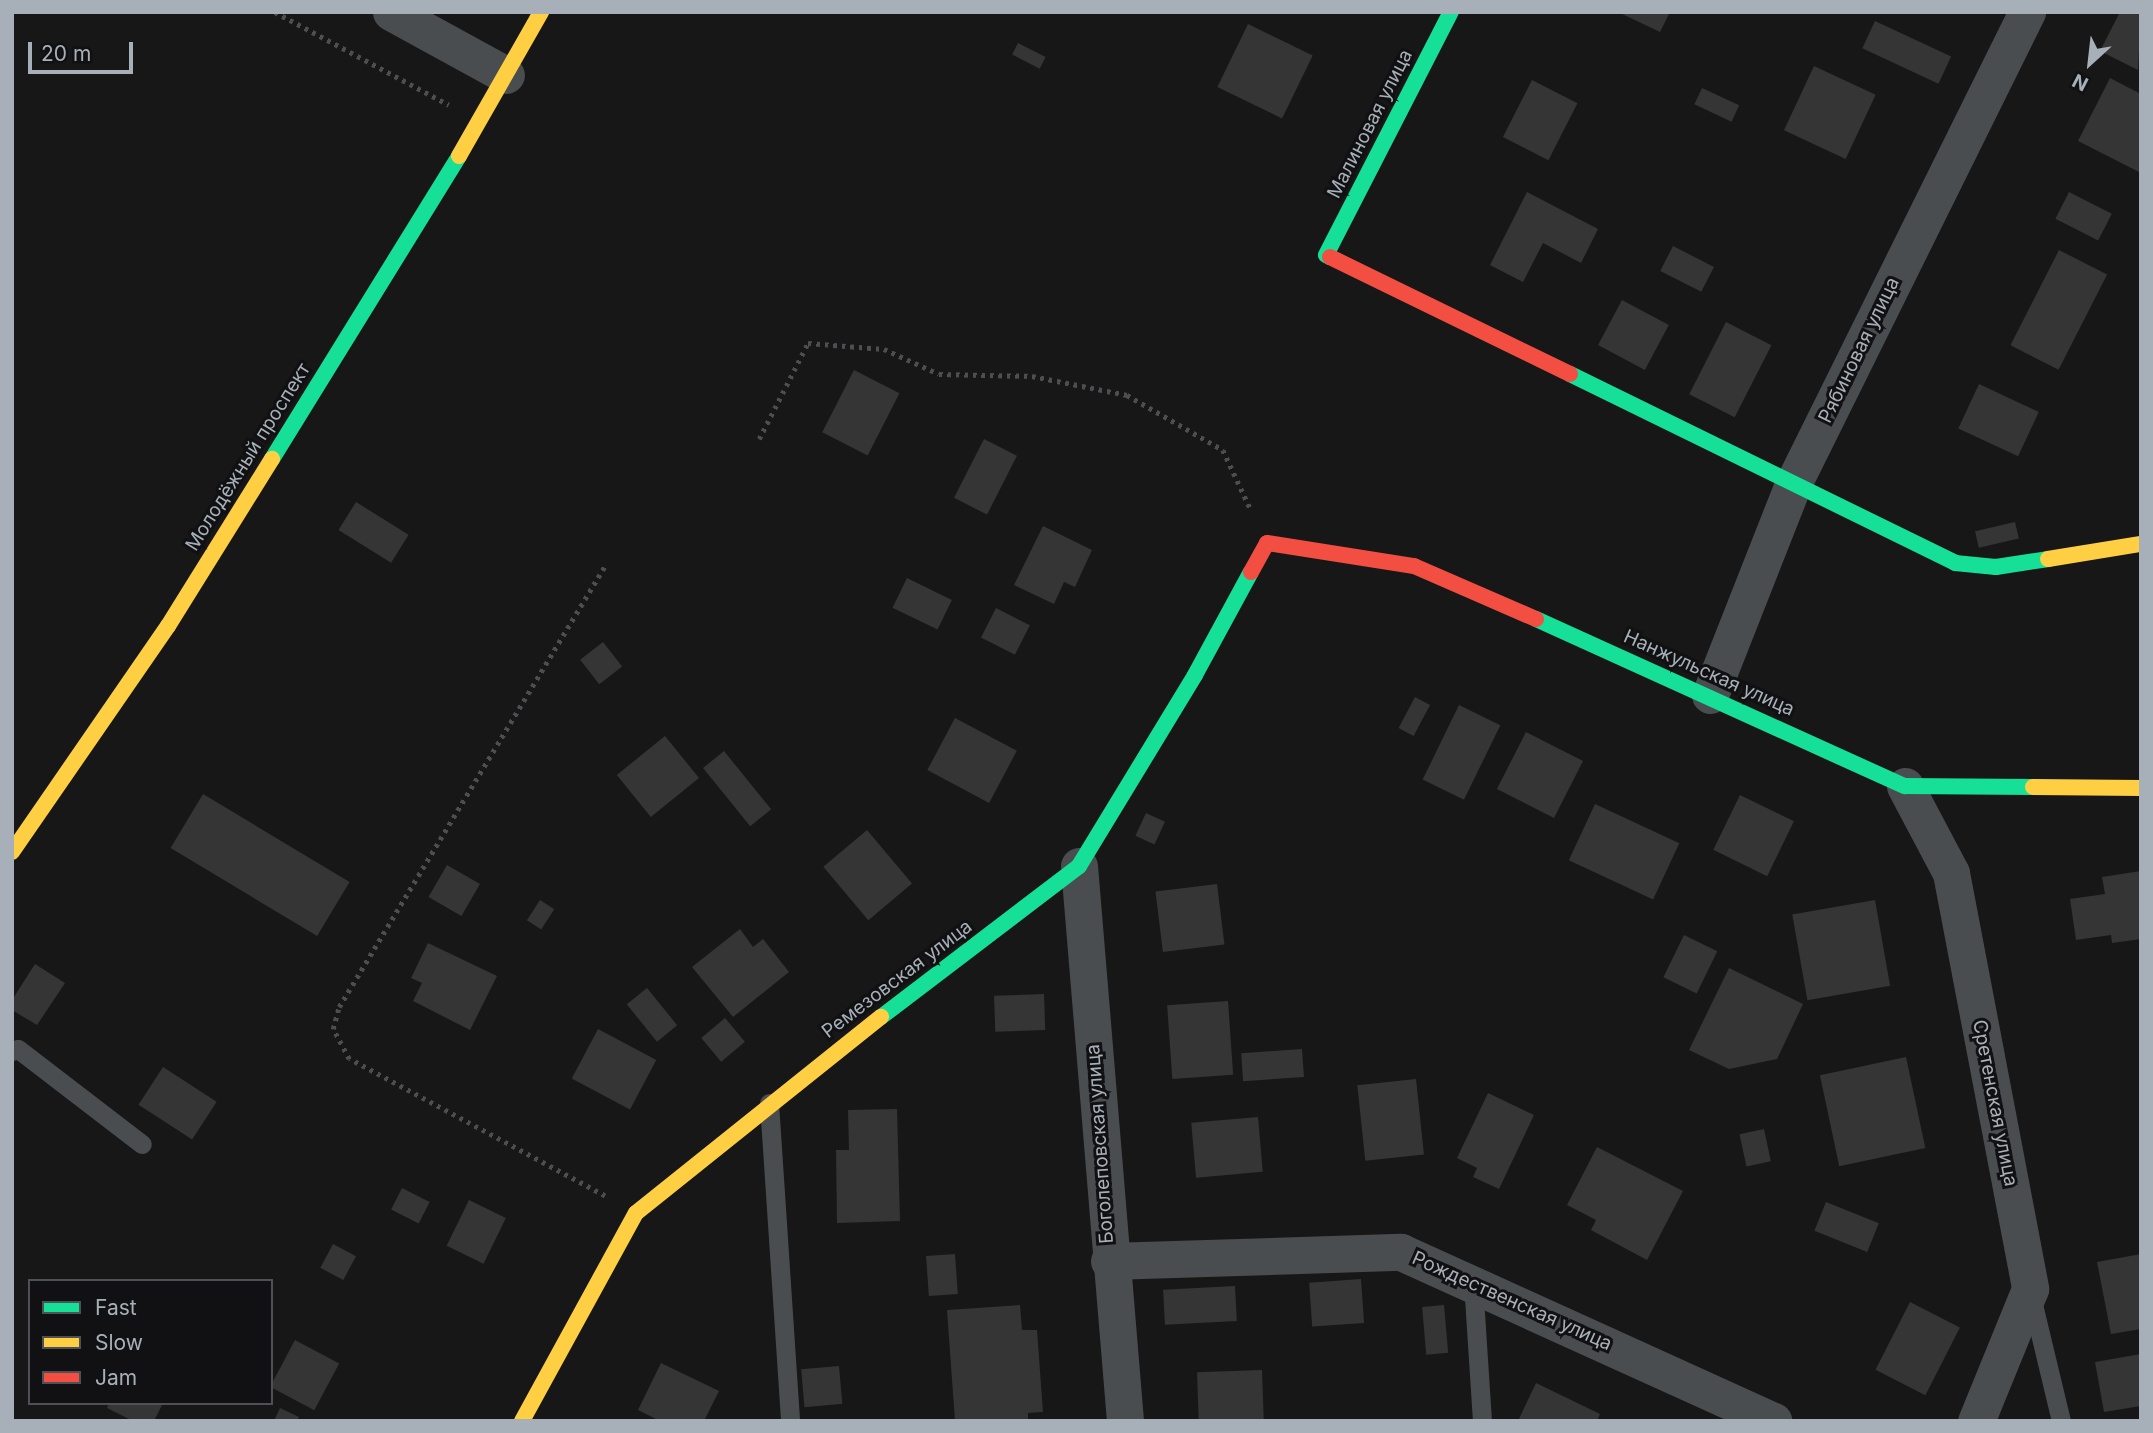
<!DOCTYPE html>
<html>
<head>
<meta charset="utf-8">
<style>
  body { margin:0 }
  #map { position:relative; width:2153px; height:1433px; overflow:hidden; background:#171717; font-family:Inter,sans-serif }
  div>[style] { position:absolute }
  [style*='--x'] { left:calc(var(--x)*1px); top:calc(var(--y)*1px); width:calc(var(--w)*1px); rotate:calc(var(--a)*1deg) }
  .building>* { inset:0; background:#353536; transform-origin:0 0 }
  .path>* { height:4.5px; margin-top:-2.25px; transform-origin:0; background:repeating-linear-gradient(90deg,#4d4e51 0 3.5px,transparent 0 8.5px) }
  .lane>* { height:19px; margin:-9.5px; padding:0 9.5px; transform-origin:9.5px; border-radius:9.5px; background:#4a4d50 }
  .street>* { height:37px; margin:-18.5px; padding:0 18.5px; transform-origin:18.5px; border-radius:18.5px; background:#4a4d50 }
  .fast>* { height:16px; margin:-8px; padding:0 8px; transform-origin:8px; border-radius:8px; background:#16e098 }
  .slow>* { height:16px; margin:-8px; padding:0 8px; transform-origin:8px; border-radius:8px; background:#ffcf43 }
  .jam>* { height:16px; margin:-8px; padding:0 8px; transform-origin:8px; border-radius:8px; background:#f24e42 }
  span { translate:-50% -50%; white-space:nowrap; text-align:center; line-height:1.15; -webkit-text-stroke:6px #111113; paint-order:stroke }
  .street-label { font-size:19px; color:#a7b0b9 }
  .frame { position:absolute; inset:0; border:14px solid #a7b0b9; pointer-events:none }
  .legend { position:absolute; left:28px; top:1279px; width:245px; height:126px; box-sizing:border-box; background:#111113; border:2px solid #4d5155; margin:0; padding:9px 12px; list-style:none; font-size:21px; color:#a7b0b9 }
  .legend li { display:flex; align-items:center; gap:14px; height:35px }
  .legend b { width:35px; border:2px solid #4d5155 }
  .north { position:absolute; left:2055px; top:28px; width:70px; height:70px; -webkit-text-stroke:5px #111113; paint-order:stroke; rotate:207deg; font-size:19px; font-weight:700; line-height:28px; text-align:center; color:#a7b0b9 }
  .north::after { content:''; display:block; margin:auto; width:24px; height:32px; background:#a7b0b9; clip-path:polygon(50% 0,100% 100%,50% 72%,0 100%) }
  .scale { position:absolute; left:28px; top:42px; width:105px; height:32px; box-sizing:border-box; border:4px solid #a7b0b9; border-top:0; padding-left:9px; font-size:21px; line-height:24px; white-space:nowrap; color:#a7b0b9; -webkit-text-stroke:5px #111113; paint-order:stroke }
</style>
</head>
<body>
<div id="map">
  <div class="building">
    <i style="clip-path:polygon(1618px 12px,1670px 12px,1660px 32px)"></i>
    <i style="clip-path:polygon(2120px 12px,2141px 12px,2138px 70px,2100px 51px)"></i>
    <i style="left:1875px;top:21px;width:84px;height:30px;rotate:25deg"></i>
    <i style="left:1248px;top:24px;width:72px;height:70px;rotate:26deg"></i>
    <i style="left:1018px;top:43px;width:31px;height:13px;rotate:27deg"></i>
    <i style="left:1814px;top:66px;width:68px;height:71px;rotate:25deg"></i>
    <i style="clip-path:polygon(2110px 78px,2141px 94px,2141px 173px,2078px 141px)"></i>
    <i style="left:1532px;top:80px;width:51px;height:64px;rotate:27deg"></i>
    <i style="left:1702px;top:88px;width:41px;height:18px;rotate:25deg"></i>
    <i style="clip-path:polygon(1527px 192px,1598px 229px,1581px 263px,1543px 243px,1523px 282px,1490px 265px)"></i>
    <i style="left:2069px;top:192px;width:48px;height:30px;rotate:27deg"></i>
    <i style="left:1673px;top:246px;width:46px;height:28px;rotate:27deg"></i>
    <i style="left:2059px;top:250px;width:54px;height:107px;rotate:27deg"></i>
    <i style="left:1622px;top:300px;width:53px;height:51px;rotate:28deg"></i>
    <i style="left:1726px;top:322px;width:51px;height:81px;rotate:27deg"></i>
    <i style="left:854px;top:370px;width:51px;height:70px;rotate:27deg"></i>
    <i style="left:1979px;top:384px;width:66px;height:49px;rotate:25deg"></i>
    <i style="left:984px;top:439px;width:37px;height:66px;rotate:27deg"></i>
    <i style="left:356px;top:502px;width:62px;height:33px;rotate:32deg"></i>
    <i style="left:2015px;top:522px;width:17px;height:41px;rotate:77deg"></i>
    <i style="clip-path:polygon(1043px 526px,1092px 550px,1075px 587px,1064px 582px,1054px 604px,1014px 585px)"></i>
    <i style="left:907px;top:578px;width:50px;height:33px;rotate:26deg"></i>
    <i style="left:996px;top:608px;width:38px;height:33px;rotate:27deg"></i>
    <i style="left:603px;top:642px;width:31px;height:29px;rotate:52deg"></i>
    <i style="left:1415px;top:697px;width:17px;height:35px;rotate:28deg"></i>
    <i style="left:1459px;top:705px;width:46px;height:83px;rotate:26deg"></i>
    <i style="left:955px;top:718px;width:70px;height:59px;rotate:28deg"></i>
    <i style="left:1526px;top:732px;width:64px;height:64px;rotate:27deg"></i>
    <i style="left:665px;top:736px;width:54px;height:62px;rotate:51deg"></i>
    <i style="left:724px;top:751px;width:75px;height:27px;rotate:51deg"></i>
    <i style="left:203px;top:794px;width:171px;height:63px;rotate:31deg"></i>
    <i style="left:1740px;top:795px;width:60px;height:61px;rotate:26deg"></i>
    <i style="left:1595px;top:804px;width:93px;height:62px;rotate:25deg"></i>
    <i style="left:1146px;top:813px;width:21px;height:25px;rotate:25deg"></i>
    <i style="left:867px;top:830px;width:70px;height:57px;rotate:50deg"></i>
    <i style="left:447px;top:865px;width:38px;height:37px;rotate:30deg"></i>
    <i style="clip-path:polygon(2141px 871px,2141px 939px,2112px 943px,2111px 935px,2076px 940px,2070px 899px,2105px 894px,2102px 877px)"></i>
    <i style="left:1217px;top:884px;width:61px;height:62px;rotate:83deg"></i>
    <i style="left:540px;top:900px;width:17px;height:24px;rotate:33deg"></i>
    <i style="left:1875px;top:900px;width:87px;height:84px;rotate:80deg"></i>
    <i style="clip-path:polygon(740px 929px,753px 947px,763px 939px,789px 972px,733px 1017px,692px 967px)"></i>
    <i style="left:1684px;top:935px;width:37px;height:47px;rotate:26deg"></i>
    <i style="clip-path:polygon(428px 943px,497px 976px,470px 1030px,413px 1001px,422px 983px,411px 978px)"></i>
    <i style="clip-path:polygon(35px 964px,65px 983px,37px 1025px,12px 1010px,12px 1000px)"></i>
    <i style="clip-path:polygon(1729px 968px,1803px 1004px,1777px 1059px,1729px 1069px,1689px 1050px)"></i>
    <i style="left:647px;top:988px;width:48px;height:26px;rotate:51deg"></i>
    <i style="left:1044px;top:994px;width:36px;height:50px;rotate:88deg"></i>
    <i style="left:1228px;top:1001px;width:74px;height:61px;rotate:86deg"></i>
    <i style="left:725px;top:1018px;width:31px;height:31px;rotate:50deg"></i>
    <i style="left:598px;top:1029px;width:66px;height:56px;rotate:28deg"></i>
    <i style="left:1302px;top:1049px;width:28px;height:61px;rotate:86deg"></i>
    <i style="left:1906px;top:1057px;width:93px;height:88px;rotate:78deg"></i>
    <i style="left:163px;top:1067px;width:64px;height:45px;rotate:33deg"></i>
    <i style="left:1416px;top:1079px;width:76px;height:59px;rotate:84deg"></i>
    <i style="clip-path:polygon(1488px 1093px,1534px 1115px,1499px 1189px,1473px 1177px,1477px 1168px,1457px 1158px)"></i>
    <i style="clip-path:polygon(897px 1109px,900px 1221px,837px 1223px,836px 1150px,849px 1150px,848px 1110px)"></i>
    <i style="left:1258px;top:1117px;width:55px;height:67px;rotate:85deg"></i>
    <i style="left:1764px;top:1129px;width:33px;height:25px;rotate:78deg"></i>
    <i style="clip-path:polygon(1597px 1147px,1683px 1191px,1647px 1260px,1591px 1230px,1596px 1220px,1567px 1205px)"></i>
    <i style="left:402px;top:1188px;width:31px;height:24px;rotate:27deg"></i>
    <i style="left:469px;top:1200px;width:41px;height:51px;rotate:26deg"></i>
    <i style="left:1826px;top:1202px;width:57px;height:31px;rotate:22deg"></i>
    <i style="left:333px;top:1244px;width:26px;height:27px;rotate:28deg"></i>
    <i style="left:955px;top:1254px;width:40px;height:29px;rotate:86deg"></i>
    <i style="clip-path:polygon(2141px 1254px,2141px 1329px,2111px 1334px,2097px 1262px)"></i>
    <i style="left:1361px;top:1279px;width:44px;height:52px;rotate:86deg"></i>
    <i style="left:1235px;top:1286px;width:35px;height:72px;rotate:87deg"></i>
    <i style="left:1910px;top:1302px;width:56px;height:76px;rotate:27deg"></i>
    <i style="clip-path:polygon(1020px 1305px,1022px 1330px,1037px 1330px,1043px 1412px,1028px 1413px,1028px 1421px,955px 1421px,947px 1310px)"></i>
    <i style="left:1444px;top:1305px;width:48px;height:22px;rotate:85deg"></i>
    <i style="left:295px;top:1340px;width:50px;height:53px;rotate:28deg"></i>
    <i style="clip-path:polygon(2141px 1354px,2141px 1406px,2104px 1412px,2095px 1362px)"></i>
    <i style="clip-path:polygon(661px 1363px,719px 1391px,704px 1421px,660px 1421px,638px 1410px)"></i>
    <i style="left:839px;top:1366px;width:38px;height:38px;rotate:85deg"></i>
    <i style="left:1262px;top:1370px;width:51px;height:65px;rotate:88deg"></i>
    <i style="clip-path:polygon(1536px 1383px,1600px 1414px,1597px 1421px,1518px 1421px)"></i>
    <i style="clip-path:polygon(109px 1403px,163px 1403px,154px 1421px,133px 1421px,107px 1408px)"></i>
    <i style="clip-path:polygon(280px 1408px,299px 1417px,297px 1421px,274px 1421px)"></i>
  </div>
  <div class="path">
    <i style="--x:275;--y:12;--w:197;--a:28.1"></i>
    <i style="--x:759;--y:439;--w:108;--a:-63"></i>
    <i style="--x:808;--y:343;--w:76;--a:4.5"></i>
    <i style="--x:884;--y:349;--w:60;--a:24.4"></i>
    <i style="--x:939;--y:374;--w:93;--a:1.2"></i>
    <i style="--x:1032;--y:376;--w:97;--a:11.3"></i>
    <i style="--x:1127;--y:395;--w:111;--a:29.8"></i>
    <i style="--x:1223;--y:450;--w:66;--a:65"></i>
    <i style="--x:605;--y:1196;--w:290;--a:-151.8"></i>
    <i style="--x:349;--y:1059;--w:34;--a:-118"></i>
    <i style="--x:333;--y:1029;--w:23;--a:-75"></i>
    <i style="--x:339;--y:1007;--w:517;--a:-58.92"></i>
  </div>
  <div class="lane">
    <i style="--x:12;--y:1051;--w:6;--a:-18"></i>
    <i style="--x:18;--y:1049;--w:156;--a:37.5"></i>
    <i style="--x:769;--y:1103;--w:319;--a:86.2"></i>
    <i style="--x:1473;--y:1282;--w:139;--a:86.3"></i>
    <i style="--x:2031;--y:1296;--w:129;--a:76.5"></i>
  </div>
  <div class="street">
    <i style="--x:391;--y:12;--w:131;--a:28.7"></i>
    <i style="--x:1710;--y:695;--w:229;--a:-68.5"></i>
    <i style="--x:1794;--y:482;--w:525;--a:-63.63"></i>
    <i style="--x:1905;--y:786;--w:98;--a:62.1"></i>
    <i style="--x:1951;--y:873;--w:423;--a:79.2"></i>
    <i style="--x:2030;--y:1289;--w:143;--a:112.2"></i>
    <i style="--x:1079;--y:866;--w:557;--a:85.26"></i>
    <i style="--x:1109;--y:1261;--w:292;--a:-1.8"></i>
    <i style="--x:1401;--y:1252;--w:409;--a:24.4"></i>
  </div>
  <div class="fast">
    <i style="--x:1330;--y:257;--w:4;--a:-153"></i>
    <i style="--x:1326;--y:255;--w:273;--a:-62.8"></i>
    <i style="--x:1570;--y:374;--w:429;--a:26.1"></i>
    <i style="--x:1955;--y:563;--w:41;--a:5.6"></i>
    <i style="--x:1996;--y:567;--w:53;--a:-8.7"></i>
    <i style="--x:272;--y:459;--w:356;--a:-58.3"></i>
    <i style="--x:1536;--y:619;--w:405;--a:24.4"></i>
    <i style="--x:1905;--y:786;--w:128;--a:0.4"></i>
    <i style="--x:881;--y:1017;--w:249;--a:-37.3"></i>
    <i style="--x:1079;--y:866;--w:223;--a:-58.7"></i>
    <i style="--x:1195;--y:675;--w:117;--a:-61.5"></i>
  </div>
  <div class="slow">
    <i style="--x:459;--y:156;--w:166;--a:-60.3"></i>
    <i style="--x:2048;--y:559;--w:94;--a:-9.2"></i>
    <i style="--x:2033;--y:787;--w:108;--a:0.5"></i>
    <i style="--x:12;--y:852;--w:275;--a:-55.4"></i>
    <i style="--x:168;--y:626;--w:197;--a:-58.1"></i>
    <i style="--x:522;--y:1421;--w:237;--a:-61.3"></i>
    <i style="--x:636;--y:1213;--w:314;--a:-38.7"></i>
  </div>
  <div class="jam">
    <i style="--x:1330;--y:257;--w:267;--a:26"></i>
    <i style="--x:1251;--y:572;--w:33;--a:-61"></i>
    <i style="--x:1267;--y:543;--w:149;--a:8.9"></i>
    <i style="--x:1414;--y:566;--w:133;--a:23.5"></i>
  </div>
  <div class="street-label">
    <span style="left:1370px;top:124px;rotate:-63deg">Малиновая улица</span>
    <span style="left:1859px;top:350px;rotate:-64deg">Рябиновая улица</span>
    <span style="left:248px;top:457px;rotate:-58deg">Молодёжный проспект</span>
    <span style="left:1709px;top:673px;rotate:24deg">Нанжульская улица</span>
    <span style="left:897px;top:979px;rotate:-37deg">Ремезовская улица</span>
    <span style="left:1995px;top:1103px;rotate:79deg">Сретенская улица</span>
    <span style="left:1100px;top:1144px;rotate:-94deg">Боголеповская улица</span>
    <span style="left:1512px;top:1301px;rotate:24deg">Рождественская улица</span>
  </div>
  <div class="frame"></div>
  <ul class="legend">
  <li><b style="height:9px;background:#16e098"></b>Fast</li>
  <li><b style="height:9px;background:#ffcf43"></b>Slow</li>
  <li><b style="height:9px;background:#f24e42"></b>Jam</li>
  </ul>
  <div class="north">N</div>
  <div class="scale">20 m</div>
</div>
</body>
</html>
